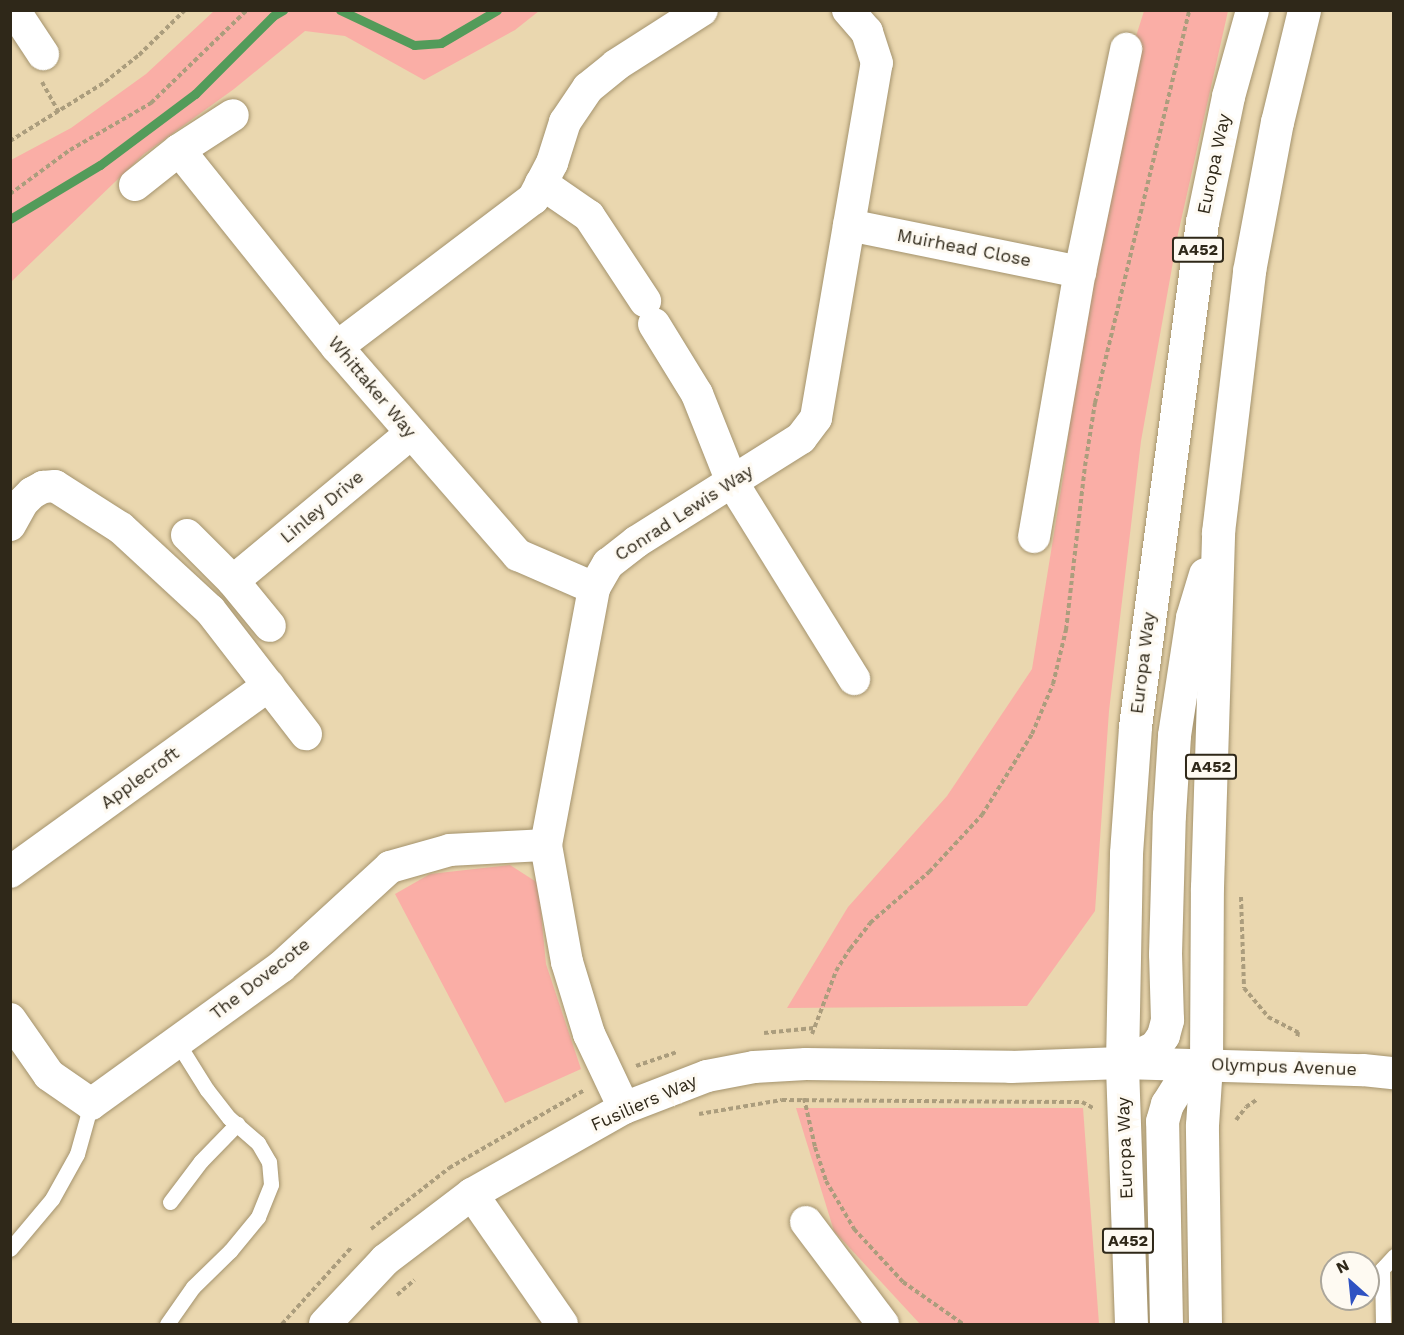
<!DOCTYPE html>
<html>
<head>
<meta charset="utf-8">
<style>
  body { margin:0 }
  #map { position:relative; width:1404px; height:1335px; overflow:hidden; background:#ead7af; font-family:"Work Sans",sans-serif }
  div>[style] { position:absolute }
  [style*='--x'] { left:calc(var(--x)*1px); top:calc(var(--y)*1px); width:calc(var(--w)*1px); rotate:calc(var(--a)*1deg) }
  .green>* { inset:0; background:#faaea6 }
  .stream>* { height:9px; margin:-4.5px; padding:0 4.5px; transform-origin:4.5px; border-radius:4.5px; background:#539b5a }
  .path>* { height:4px; margin-top:-2px; transform-origin:0; background:repeating-linear-gradient(90deg,#ab9d7d 0 4.5px,transparent 0 7.5px) }
  .roads { filter:drop-shadow(0 0 2px #a4936d) drop-shadow(0 0 2px #a4936d) }
  .lane>* { height:15px; margin:-7.5px; padding:0 7.5px; transform-origin:7.5px; border-radius:7.5px; background:#fff }
  .street>* { height:32px; margin:-16px; padding:0 16px; transform-origin:16px; border-radius:16px; background:#fff }
  .highway>* { height:33px; margin:-16.5px; padding:0 16.5px; transform-origin:16.5px; border-radius:16.5px; background:#fff }
  span { translate:-50% -50%; white-space:nowrap; text-align:center; line-height:1.15; -webkit-text-stroke:6px #fefaf2; paint-order:stroke }
  .shield-label span { padding:2px 4px; background:#fefaf2; border:2px solid; border-radius:4px; -webkit-text-stroke-width:0 }
  .shield-label { font-size:16px; color:#2f2819; font-weight:700 }
  .street-label { font-size:18px; color:#2f2819 }
  .frame { position:absolute; inset:0; border:12px solid #2f2819; pointer-events:none }
  .north { position:absolute; left:1320px; top:1251px; width:60px; height:60px; box-sizing:border-box; background:#fefaf2; border:2px solid #aba69b; border-radius:50%; rotate:333deg; font-size:16px; font-weight:700; line-height:24px; text-align:center; color:#2f2819 }
  .north::after { content:''; display:block; margin:auto; width:21px; height:27px; background:#2f52c2; clip-path:polygon(50% 0,100% 100%,50% 72%,0 100%) }
</style>
</head>
<body>
<div id="map">
  <div class="green">
    <i style="clip-path:polygon(214px 11px,539px 11px,515px 30px,424px 80px,345px 36px,305px 31px,234px 89px,144px 154px,11px 282px,11px 160px,71px 128px,146px 74px)"></i>
    <i style="clip-path:polygon(1144px 11px,1228px 11px,1178px 234px,1141px 441px,1109px 711px,1095px 911px,1027px 1006px,787px 1008px,848px 907px,947px 796px,1032px 669px,1065px 465px,1086px 277px,1125px 71px)"></i>
    <i style="clip-path:polygon(510px 865px,538px 883px,546px 964px,581px 1069px,505px 1103px,395px 894px,430px 874px)"></i>
    <i style="clip-path:polygon(796px 1108px,1083px 1108px,1099px 1324px,920px 1324px,834px 1231px)"></i>
  </div>
  <div class="stream">
    <i style="--x:340;--y:10;--w:82;--a:25.3"></i>
    <i style="--x:414;--y:45;--w:27;--a:-4"></i>
    <i style="--x:441;--y:43;--w:65;--a:-30.5"></i>
    <i style="--x:10;--y:219;--w:105;--a:-31"></i>
    <i style="--x:100;--y:165;--w:119;--a:-36.8"></i>
    <i style="--x:195;--y:94;--w:110;--a:-45"></i>
    <i style="--x:273;--y:16;--w:12;--a:-31"></i>
  </div>
  <div class="path">
    <i style="--x:42;--y:82;--w:35;--a:61"></i>
    <i style="--x:10;--y:141;--w:112;--a:-31.8"></i>
    <i style="--x:105;--y:82;--w:43;--a:-38.5"></i>
    <i style="--x:139;--y:55;--w:64;--a:-44.4"></i>
    <i style="--x:10;--y:194;--w:74;--a:-36.3"></i>
    <i style="--x:70;--y:150;--w:94;--a:-30.1"></i>
    <i style="--x:151;--y:103;--w:134;--a:-44.1"></i>
    <i style="--x:1241;--y:897;--w:91;--a:88.1"></i>
    <i style="--x:1244;--y:988;--w:38;--a:50"></i>
    <i style="--x:1268;--y:1017;--w:34;--a:27"></i>
    <i style="--x:1298;--y:1032;--w:7;--a:98"></i>
    <i style="--x:764;--y:1033;--w:50;--a:-5.7"></i>
    <i style="--x:812;--y:1034;--w:67;--a:-69.1"></i>
    <i style="--x:836;--y:971;--w:26;--a:-58"></i>
    <i style="--x:850;--y:949;--w:33;--a:-52"></i>
    <i style="--x:870;--y:923;--w:78;--a:-40.8"></i>
    <i style="--x:929;--y:872;--w:78;--a:-47.1"></i>
    <i style="--x:982;--y:815;--w:95;--a:-58.3"></i>
    <i style="--x:1032;--y:734;--w:54;--a:-67.2"></i>
    <i style="--x:1053;--y:684;--w:56;--a:-76.5"></i>
    <i style="--x:1066;--y:630;--w:165;--a:-83.4"></i>
    <i style="--x:1085;--y:466;--w:64;--a:-81"></i>
    <i style="--x:1095;--y:403;--w:404;--a:-76.5"></i>
    <i style="--x:636;--y:1066;--w:43;--a:-18.9"></i>
    <i style="--x:804;--y:1098;--w:50;--a:77.3"></i>
    <i style="--x:815;--y:1147;--w:36;--a:72"></i>
    <i style="--x:826;--y:1181;--w:56;--a:59.7"></i>
    <i style="--x:854;--y:1229;--w:72;--a:47.2"></i>
    <i style="--x:903;--y:1282;--w:73;--a:35"></i>
    <i style="--x:699;--y:1114;--w:84;--a:-9.6"></i>
    <i style="--x:782;--y:1100;--w:300;--a:0.4"></i>
    <i style="--x:1082;--y:1102;--w:13;--a:29"></i>
    <i style="--x:1236;--y:1120;--w:16;--a:-52"></i>
    <i style="--x:1246;--y:1107;--w:14;--a:-34"></i>
    <i style="--x:371;--y:1229;--w:99;--a:-38"></i>
    <i style="--x:449;--y:1168;--w:155;--a:-29.9"></i>
    <i style="--x:397;--y:1295;--w:23;--a:-41"></i>
    <i style="--x:282;--y:1324;--w:103;--a:-47.8"></i>
  </div>
  <div class="roads">
    <div class="lane">
      <i style="--x:170;--y:1202;--w:51;--a:-52.9"></i>
      <i style="--x:201;--y:1161;--w:52;--a:-45.8"></i>
      <i style="--x:10;--y:1249;--w:65;--a:-50"></i>
      <i style="--x:52;--y:1199;--w:51;--a:-60.9"></i>
      <i style="--x:77;--y:1154;--w:52;--a:-74.4"></i>
      <i style="--x:167;--y:1324;--w:45;--a:-54.9"></i>
      <i style="--x:193;--y:1287;--w:52;--a:-44.2"></i>
      <i style="--x:230;--y:1251;--w:44;--a:-50.5"></i>
      <i style="--x:258;--y:1217;--w:35;--a:-68"></i>
      <i style="--x:271;--y:1184;--w:22;--a:-95"></i>
      <i style="--x:269;--y:1162;--w:22;--a:-120"></i>
      <i style="--x:258;--y:1143;--w:38;--a:-139"></i>
      <i style="--x:229;--y:1118;--w:36;--a:-128"></i>
      <i style="--x:207;--y:1090;--w:57;--a:-122"></i>
      <i style="--x:1383;--y:1324;--w:55;--a:-91"></i>
      <i style="--x:1382;--y:1269;--w:18;--a:-47"></i>
    </div>
    <div class="street">
      <i style="--x:14;--y:10;--w:53;--a:56.6"></i>
      <i style="--x:179;--y:150;--w:253;--a:51.3"></i>
      <i style="--x:337;--y:347;--w:276;--a:49"></i>
      <i style="--x:518;--y:555;--w:83;--a:23.5"></i>
      <i style="--x:541;--y:183;--w:58;--a:34.5"></i>
      <i style="--x:589;--y:216;--w:102;--a:56.6"></i>
      <i style="--x:135;--y:185;--w:56;--a:-38.5"></i>
      <i style="--x:179;--y:150;--w:64;--a:-32.9"></i>
      <i style="--x:849;--y:225;--w:236;--a:11.5"></i>
      <i style="--x:654;--y:324;--w:82;--a:58.4"></i>
      <i style="--x:697;--y:394;--w:95;--a:68.3"></i>
      <i style="--x:732;--y:482;--w:232;--a:58.2"></i>
      <i style="--x:337;--y:347;--w:246;--a:-37.1"></i>
      <i style="--x:533;--y:199;--w:41;--a:-62.2"></i>
      <i style="--x:552;--y:163;--w:43;--a:-72.4"></i>
      <i style="--x:565;--y:122;--w:41;--a:-55.9"></i>
      <i style="--x:588;--y:88;--w:36;--a:-39"></i>
      <i style="--x:616;--y:65;--w:102;--a:-32.6"></i>
      <i style="--x:10;--y:525;--w:25;--a:-61"></i>
      <i style="--x:22;--y:503;--w:14;--a:-45"></i>
      <i style="--x:32;--y:493;--w:13;--a:-29"></i>
      <i style="--x:43;--y:487;--w:12;--a:-5"></i>
      <i style="--x:55;--y:486;--w:78;--a:32.5"></i>
      <i style="--x:121;--y:528;--w:121;--a:42.7"></i>
      <i style="--x:210;--y:610;--w:157;--a:52.3"></i>
      <i style="--x:187;--y:535;--w:65;--a:45"></i>
      <i style="--x:233;--y:581;--w:58;--a:50.6"></i>
      <i style="--x:1034;--y:537;--w:269;--a:-80.2"></i>
      <i style="--x:1080;--y:272;--w:228;--a:-78.3"></i>
      <i style="--x:233;--y:581;--w:230;--a:-39.7"></i>
      <i style="--x:10;--y:872;--w:319;--a:-35.8"></i>
      <i style="--x:10;--y:1019;--w:68;--a:55.1"></i>
      <i style="--x:49;--y:1075;--w:51;--a:34.6"></i>
      <i style="--x:91;--y:1104;--w:234;--a:-35.8"></i>
      <i style="--x:281;--y:967;--w:148;--a:-42.5"></i>
      <i style="--x:390;--y:867;--w:62;--a:-15.8"></i>
      <i style="--x:450;--y:850;--w:96;--a:-3"></i>
      <i style="--x:624;--y:1108;--w:82;--a:-115.3"></i>
      <i style="--x:589;--y:1034;--w:75;--a:-107"></i>
      <i style="--x:567;--y:962;--w:119;--a:-100.2"></i>
      <i style="--x:546;--y:845;--w:261;--a:-79.4"></i>
      <i style="--x:594;--y:588;--w:28;--a:-60"></i>
      <i style="--x:608;--y:564;--w:36;--a:-38"></i>
      <i style="--x:636;--y:542;--w:195;--a:-32.2"></i>
      <i style="--x:801;--y:438;--w:25;--a:-53"></i>
      <i style="--x:816;--y:418;--w:360;--a:-80.3"></i>
      <i style="--x:877;--y:63;--w:33;--a:-108"></i>
      <i style="--x:867;--y:32;--w:29;--a:-131"></i>
      <i style="--x:472;--y:1194;--w:158;--a:55.3"></i>
      <i style="--x:806;--y:1222;--w:128;--a:53"></i>
      <i style="--x:325;--y:1324;--w:88;--a:-46.8"></i>
      <i style="--x:385;--y:1260;--w:109;--a:-37.2"></i>
      <i style="--x:472;--y:1194;--w:175;--a:-29.5"></i>
      <i style="--x:624;--y:1108;--w:89;--a:-21.1"></i>
      <i style="--x:707;--y:1076;--w:48;--a:-10.8"></i>
      <i style="--x:754;--y:1067;--w:52;--a:-3.3"></i>
      <i style="--x:806;--y:1064;--w:205;--a:0.8"></i>
      <i style="--x:1011;--y:1067;--w:111;--a:-2.1"></i>
      <i style="--x:1122;--y:1063;--w:241;--a:1.7"></i>
      <i style="--x:1363;--y:1070;--w:31;--a:6"></i>
    </div>
    <div class="highway">
      <i style="--x:1122;--y:1063;--w:37;--a:-26"></i>
      <i style="--x:1155;--y:1047;--w:14;--a:-56"></i>
      <i style="--x:1163;--y:1035;--w:16;--a:-75"></i>
      <i style="--x:1167;--y:1020;--w:66;--a:-91.7"></i>
      <i style="--x:1165;--y:954;--w:139;--a:-88.4"></i>
      <i style="--x:1169;--y:815;--w:80;--a:-86.4"></i>
      <i style="--x:1174;--y:735;--w:119;--a:-81.3"></i>
      <i style="--x:1192;--y:617;--w:45;--a:-73.2"></i>
      <i style="--x:1131;--y:1324;--w:261;--a:-92"></i>
      <i style="--x:1122;--y:1063;--w:210;--a:-88.9"></i>
      <i style="--x:1126;--y:853;--w:127;--a:-85.9"></i>
      <i style="--x:1135;--y:726;--w:508;--a:-82.43"></i>
      <i style="--x:1202;--y:222;--w:129;--a:-78.3"></i>
      <i style="--x:1228;--y:96;--w:89;--a:-74.4"></i>
      <i style="--x:1166;--y:1324;--w:203;--a:-91.1"></i>
      <i style="--x:1162;--y:1121;--w:18;--a:-74"></i>
      <i style="--x:1167;--y:1104;--w:31;--a:-58"></i>
      <i style="--x:1183;--y:1078;--w:26;--a:-29"></i>
      <i style="--x:1205;--y:1324;--w:199;--a:-90.9"></i>
      <i style="--x:1202;--y:1125;--w:60;--a:-86.2"></i>
      <i style="--x:1206;--y:1065;--w:178;--a:-89.7"></i>
      <i style="--x:1207;--y:887;--w:355;--a:-88.2"></i>
      <i style="--x:1218;--y:532;--w:263;--a:-83.2"></i>
      <i style="--x:1249;--y:271;--w:152;--a:-79.4"></i>
      <i style="--x:1277;--y:122;--w:115;--a:-76.4"></i>
    </div>
  </div>
  <div class="shield-label">
    <span style="left:1198px;top:250px">A452</span>
    <span style="left:1211px;top:767px">A452</span>
    <span style="left:1128px;top:1241px">A452</span>
  </div>
  <div class="street-label">
    <span style="left:1214px;top:164px;rotate:-78deg">Europa Way</span>
    <span style="left:964px;top:248px;rotate:11deg">Muirhead Close</span>
    <span style="left:372px;top:387px;rotate:50deg">Whittaker Way</span>
    <span style="left:322px;top:507px;rotate:-40deg">Linley Drive</span>
    <span style="left:684px;top:513px;rotate:-33deg">Conrad Lewis Way</span>
    <span style="left:1143px;top:663px;rotate:-83deg">Europa Way</span>
    <span style="left:140px;top:778px;rotate:-36deg">Applecroft</span>
    <span style="left:260px;top:979px;rotate:-38deg">The Dovecote</span>
    <span style="left:1284px;top:1067px;rotate:2deg">Olympus Avenue</span>
    <span style="left:644px;top:1103px;rotate:-24deg">Fusiliers Way</span>
    <span style="left:1125px;top:1148px;rotate:-92deg">Europa Way</span>
  </div>
  <div class="frame"></div>
  <div class="north">N</div>
</div>
</body>
</html>
